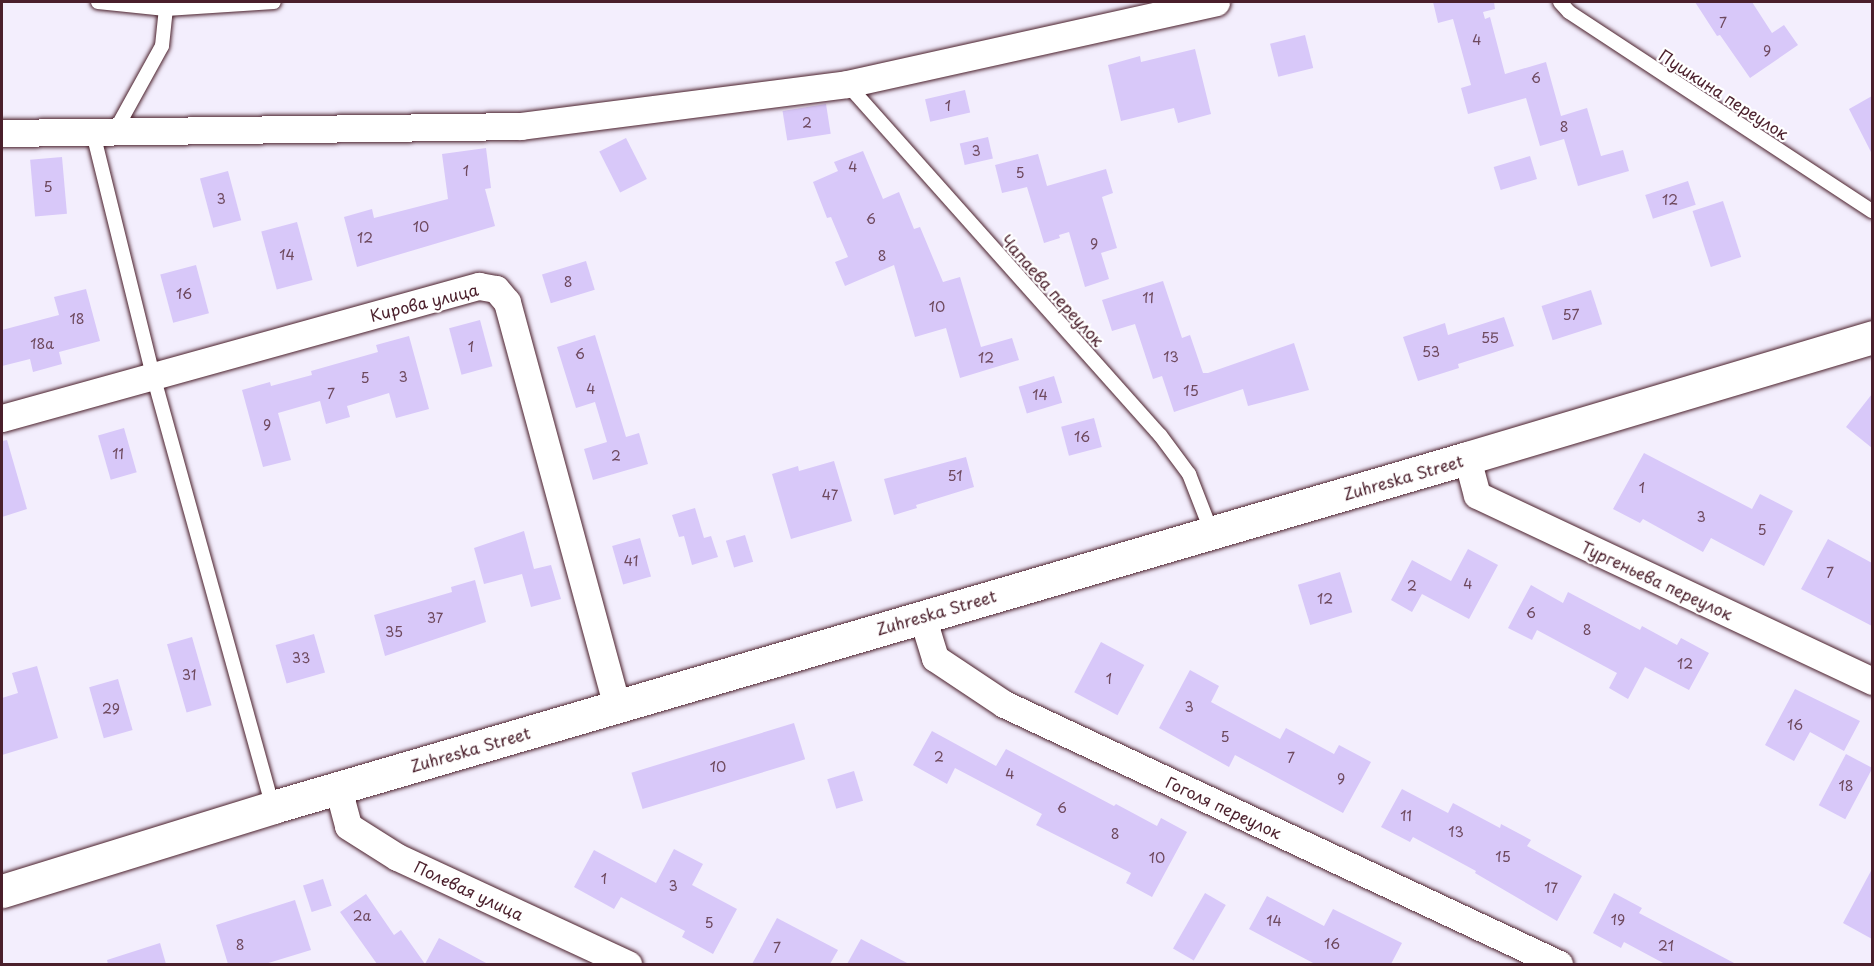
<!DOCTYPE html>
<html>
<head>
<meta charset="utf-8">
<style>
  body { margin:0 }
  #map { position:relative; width:1874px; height:966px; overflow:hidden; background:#f3eefd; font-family:"Playpen Sans",sans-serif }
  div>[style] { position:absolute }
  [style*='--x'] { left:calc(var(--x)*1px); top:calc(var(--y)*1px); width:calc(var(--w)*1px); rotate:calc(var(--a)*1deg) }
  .building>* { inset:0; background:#d8c8f9; transform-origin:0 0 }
  .roads { filter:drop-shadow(0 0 2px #4a1f2b) drop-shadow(0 0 2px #4a1f2b) }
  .service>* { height:14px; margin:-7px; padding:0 7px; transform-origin:7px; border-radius:7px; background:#fff }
  .minor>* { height:27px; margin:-13.5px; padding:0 13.5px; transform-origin:13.5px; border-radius:13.5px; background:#fff }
  .tertiary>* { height:33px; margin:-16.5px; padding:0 16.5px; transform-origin:16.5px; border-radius:16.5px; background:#fff }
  span { translate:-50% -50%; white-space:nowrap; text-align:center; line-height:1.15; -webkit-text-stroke:4.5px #fff; paint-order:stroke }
  .number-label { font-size:14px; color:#6e495e }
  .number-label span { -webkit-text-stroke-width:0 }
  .street-label { font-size:16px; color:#4a1f2b }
  .frame { position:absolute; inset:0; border:3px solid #4a1f2b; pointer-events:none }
</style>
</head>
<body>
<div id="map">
  <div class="building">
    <i style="clip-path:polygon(1433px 2px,1494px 2px,1495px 9px,1483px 12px,1485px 19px,1490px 17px,1505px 74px,1546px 62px,1561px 116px,1587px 108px,1601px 156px,1623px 150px,1629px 171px,1578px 186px,1564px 139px,1540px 146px,1526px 98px,1468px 114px,1461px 88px,1471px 85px,1453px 19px,1438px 23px)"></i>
    <i style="clip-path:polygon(1695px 2px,1752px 2px,1772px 33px,1784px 25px,1798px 45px,1750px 78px,1720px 35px,1717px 36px)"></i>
    <i style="left:1305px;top:35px;width:34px;height:36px;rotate:76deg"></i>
    <i style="clip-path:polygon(1195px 49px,1211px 114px,1178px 123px,1174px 108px,1121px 121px,1108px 65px,1140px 56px,1141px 62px)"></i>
    <i style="left:965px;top:90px;width:23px;height:41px;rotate:77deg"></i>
    <i style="clip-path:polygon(1872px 96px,1872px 154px,1849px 109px)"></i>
    <i style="left:826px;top:104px;width:30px;height:44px;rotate:81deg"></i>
    <i style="left:988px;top:137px;width:22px;height:29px;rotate:77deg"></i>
    <i style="left:626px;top:138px;width:46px;height:30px;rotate:63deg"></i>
    <i style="clip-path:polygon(486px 148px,491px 188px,485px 189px,495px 226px,357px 267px,344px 217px,372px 209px,374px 218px,448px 199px,442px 154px)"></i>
    <i style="clip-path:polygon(863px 151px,883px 199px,899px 192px,914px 229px,920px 227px,943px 282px,960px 277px,981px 347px,1012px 338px,1019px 360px,960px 378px,946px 328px,915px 337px,894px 265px,845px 286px,835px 262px,848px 257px,831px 217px,827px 218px,813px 182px,838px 171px,834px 162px)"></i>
    <i style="clip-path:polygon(1038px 154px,1047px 186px,1106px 169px,1113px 193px,1102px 197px,1117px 248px,1101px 253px,1109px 279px,1085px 287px,1069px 232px,1059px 235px,1060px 238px,1044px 243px,1027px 187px,1002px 193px,995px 165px)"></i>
    <i style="left:1530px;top:156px;width:24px;height:38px;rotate:73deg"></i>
    <i style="left:62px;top:157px;width:57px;height:32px;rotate:85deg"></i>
    <i style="left:228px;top:171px;width:51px;height:29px;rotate:75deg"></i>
    <i style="left:1688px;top:181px;width:25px;height:45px;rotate:72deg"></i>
    <i style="left:1723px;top:201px;width:59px;height:32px;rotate:72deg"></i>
    <i style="left:297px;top:222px;width:60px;height:37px;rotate:75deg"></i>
    <i style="left:586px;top:261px;width:30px;height:46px;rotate:73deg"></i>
    <i style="left:196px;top:265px;width:50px;height:37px;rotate:75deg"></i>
    <i style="clip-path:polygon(1163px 281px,1182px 338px,1190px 335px,1203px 373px,1208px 373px,1294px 343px,1309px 390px,1248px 406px,1243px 389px,1174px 412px,1162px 376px,1153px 379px,1135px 324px,1112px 331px,1102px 300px)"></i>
    <i style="clip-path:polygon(86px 289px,100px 341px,59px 352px,62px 364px,33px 372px,30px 359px,2px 366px,2px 330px,59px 315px,54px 297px)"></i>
    <i style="left:1591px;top:290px;width:36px;height:52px;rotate:72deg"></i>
    <i style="clip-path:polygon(1504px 317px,1514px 346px,1458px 364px,1459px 368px,1418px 381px,1403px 337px,1445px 323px,1448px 335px)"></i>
    <i style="left:480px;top:320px;width:48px;height:32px;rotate:75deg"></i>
    <i style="clip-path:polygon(595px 335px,626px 437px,639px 433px,648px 464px,593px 480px,584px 449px,607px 442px,595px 402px,576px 408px,557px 347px)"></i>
    <i style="clip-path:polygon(409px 336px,429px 409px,396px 418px,389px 393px,347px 406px,350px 417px,326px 424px,320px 401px,278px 413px,291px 460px,263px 467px,242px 390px,270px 382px,271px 386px,312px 375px,311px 371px,378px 352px,376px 345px)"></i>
    <i style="left:1054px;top:376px;width:28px;height:37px;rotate:73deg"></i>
    <i style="clip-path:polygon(1872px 394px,1872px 448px,1846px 427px)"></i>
    <i style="left:1094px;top:418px;width:30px;height:34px;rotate:75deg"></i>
    <i style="left:124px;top:428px;width:46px;height:27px;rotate:74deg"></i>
    <i style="clip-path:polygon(7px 440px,27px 509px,2px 517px,2px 441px)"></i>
    <i style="clip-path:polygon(1644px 453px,1752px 509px,1760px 494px,1793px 511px,1764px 566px,1711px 538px,1703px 552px,1643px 519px,1640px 523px,1613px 509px)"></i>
    <i style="clip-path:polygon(966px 457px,974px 487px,916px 505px,917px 508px,894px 515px,884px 479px)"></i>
    <i style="clip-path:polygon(834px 461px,852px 521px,791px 539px,772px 474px,798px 466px,799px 471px)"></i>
    <i style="clip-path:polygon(695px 508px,704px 538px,711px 536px,718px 557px,692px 565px,684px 536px,679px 537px,672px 515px)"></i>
    <i style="clip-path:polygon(524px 531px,534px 569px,551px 565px,561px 599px,531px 607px,522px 574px,484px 584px,474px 548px)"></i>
    <i style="left:745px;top:535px;width:28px;height:20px;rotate:73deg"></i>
    <i style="left:640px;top:538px;width:40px;height:29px;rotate:74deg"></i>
    <i style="clip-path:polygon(1828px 539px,1872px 563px,1872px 626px,1801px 589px)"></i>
    <i style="clip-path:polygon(1468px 549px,1498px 565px,1469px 619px,1422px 594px,1412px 612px,1391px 600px,1412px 560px,1451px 581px)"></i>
    <i style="left:1340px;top:572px;width:42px;height:44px;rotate:73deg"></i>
    <i style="clip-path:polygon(475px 580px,486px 622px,385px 656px,374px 615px,452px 592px,451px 587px)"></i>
    <i style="clip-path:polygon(1531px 585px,1563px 603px,1568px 592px,1640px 630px,1642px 626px,1677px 645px,1681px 638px,1709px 653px,1689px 690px,1645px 667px,1628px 699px,1609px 688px,1617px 673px,1537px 630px,1532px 640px,1508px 628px)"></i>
    <i style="left:314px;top:634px;width:40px;height:40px;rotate:74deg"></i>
    <i style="left:192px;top:637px;width:71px;height:26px;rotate:74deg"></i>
    <i style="left:1101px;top:642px;width:49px;height:57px;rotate:28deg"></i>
    <i style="clip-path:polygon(37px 666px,58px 738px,2px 755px,2px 698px,18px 693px,12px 673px)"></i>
    <i style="clip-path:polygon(1190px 670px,1219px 686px,1211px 702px,1280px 739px,1286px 728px,1334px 754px,1339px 745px,1371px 762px,1343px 813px,1235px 755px,1229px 767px,1159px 728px)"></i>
    <i style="left:118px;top:679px;width:53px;height:30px;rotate:74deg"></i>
    <i style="clip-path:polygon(1795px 689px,1860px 721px,1844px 751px,1810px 732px,1794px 761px,1765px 745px)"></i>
    <i style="left:794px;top:723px;width:38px;height:170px;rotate:73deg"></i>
    <i style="clip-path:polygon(932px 731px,996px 766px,1006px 749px,1114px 806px,1116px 804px,1157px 826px,1161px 818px,1187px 832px,1152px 897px,1126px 883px,1131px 873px,1036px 825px,1042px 814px,955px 768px,947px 784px,913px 765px)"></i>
    <i style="left:1846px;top:754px;width:30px;height:58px;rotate:28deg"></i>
    <i style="left:854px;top:771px;width:31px;height:28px;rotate:73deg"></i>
    <i style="clip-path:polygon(1402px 789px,1448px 813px,1453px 803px,1500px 828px,1501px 824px,1531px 840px,1527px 846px,1582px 876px,1557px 921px,1475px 873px,1476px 871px,1413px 837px,1410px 842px,1381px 827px)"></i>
    <i style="clip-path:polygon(674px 849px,703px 864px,692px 885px,737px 909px,713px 954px,682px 937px,685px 931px,621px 897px,614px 909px,574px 887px,594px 850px,656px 883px)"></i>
    <i style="clip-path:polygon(1872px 869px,1872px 939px,1843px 923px)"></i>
    <i style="left:323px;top:879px;width:28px;height:21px;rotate:72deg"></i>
    <i style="left:1205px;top:893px;width:24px;height:64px;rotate:30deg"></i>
    <i style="clip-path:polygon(1614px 893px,1642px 908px,1639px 913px,1736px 964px,1665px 964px,1624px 942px,1621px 948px,1593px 933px)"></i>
    <i style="clip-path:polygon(366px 894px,394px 935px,401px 930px,425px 964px,439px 938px,488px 964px,377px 964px,340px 912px)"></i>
    <i style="clip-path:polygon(1267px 896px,1324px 926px,1333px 909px,1402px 943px,1391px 964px,1315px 964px,1249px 929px)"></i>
    <i style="clip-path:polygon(295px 900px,311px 950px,265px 964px,228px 964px,216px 925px)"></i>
    <i style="clip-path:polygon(777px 918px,838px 950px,830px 964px,752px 964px)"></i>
    <i style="clip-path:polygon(861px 939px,909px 964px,847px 964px)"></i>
    <i style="clip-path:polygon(160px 943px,166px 964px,108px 964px,107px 960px)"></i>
  </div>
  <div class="roads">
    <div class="service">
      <i style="--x:98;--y:2;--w:68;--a:5.9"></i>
      <i style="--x:166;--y:9;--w:108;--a:-3.7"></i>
      <i style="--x:1560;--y:2;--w:13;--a:48"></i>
      <i style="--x:1569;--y:12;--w:363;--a:33.3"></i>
      <i style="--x:847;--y:84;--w:470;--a:48.3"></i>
      <i style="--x:1160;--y:435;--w:49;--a:53.4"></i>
      <i style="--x:1189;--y:474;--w:63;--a:68.7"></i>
      <i style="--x:115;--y:131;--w:97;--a:-61.1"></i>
      <i style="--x:162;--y:46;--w:37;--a:-84"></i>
      <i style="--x:93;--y:133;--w:249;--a:76.1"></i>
      <i style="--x:153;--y:375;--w:448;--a:74.5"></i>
    </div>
    <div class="minor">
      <i style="--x:2;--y:133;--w:519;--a:-0.77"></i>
      <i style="--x:521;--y:126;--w:329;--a:-7.3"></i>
      <i style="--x:847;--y:84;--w:378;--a:-12.5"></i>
      <i style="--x:2;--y:418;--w:495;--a:-15.5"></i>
      <i style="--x:479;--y:286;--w:17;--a:10"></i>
      <i style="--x:496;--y:289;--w:17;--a:50"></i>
      <i style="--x:507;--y:302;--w:419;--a:74.8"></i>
      <i style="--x:1467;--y:458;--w:38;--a:75"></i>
      <i style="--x:1477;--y:495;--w:437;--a:25.2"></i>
      <i style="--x:922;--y:616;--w:44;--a:72.8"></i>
      <i style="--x:935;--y:658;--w:83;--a:33.7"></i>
      <i style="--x:1004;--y:704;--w:613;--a:25.1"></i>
      <i style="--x:338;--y:788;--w:39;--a:75"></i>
      <i style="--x:348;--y:826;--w:58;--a:32.3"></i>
      <i style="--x:397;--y:857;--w:255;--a:24.9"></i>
    </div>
    <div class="tertiary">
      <i style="--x:2;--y:891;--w:284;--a:-17.2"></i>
      <i style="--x:273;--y:807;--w:1244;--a:-16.29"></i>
      <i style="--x:1467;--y:458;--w:423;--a:-16.6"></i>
    </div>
  </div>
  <div class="number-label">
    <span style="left:1723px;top:23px">7</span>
    <span style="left:1477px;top:40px">4</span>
    <span style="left:1767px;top:51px">9</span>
    <span style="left:1536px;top:78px">6</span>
    <span style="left:948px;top:106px">1</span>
    <span style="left:807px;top:123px">2</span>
    <span style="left:1564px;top:127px">8</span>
    <span style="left:976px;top:151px">3</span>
    <span style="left:853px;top:167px">4</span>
    <span style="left:466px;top:171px">1</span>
    <span style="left:1020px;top:173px">5</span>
    <span style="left:48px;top:187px">5</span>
    <span style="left:221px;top:199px">3</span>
    <span style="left:1670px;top:200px">12</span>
    <span style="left:871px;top:219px">6</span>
    <span style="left:421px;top:227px">10</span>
    <span style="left:365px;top:238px">12</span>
    <span style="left:1094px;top:244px">9</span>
    <span style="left:287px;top:255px">14</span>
    <span style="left:882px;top:256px">8</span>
    <span style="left:568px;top:282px">8</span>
    <span style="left:184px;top:294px">16</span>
    <span style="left:1148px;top:298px">11</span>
    <span style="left:937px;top:307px">10</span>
    <span style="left:1571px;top:315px">57</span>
    <span style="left:77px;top:319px">18</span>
    <span style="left:1490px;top:338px">55</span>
    <span style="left:42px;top:344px">18а</span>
    <span style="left:471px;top:347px">1</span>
    <span style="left:1431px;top:352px">53</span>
    <span style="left:580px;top:354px">6</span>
    <span style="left:1171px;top:357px">13</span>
    <span style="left:986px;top:358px">12</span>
    <span style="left:403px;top:377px">3</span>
    <span style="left:365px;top:378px">5</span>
    <span style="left:591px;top:389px">4</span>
    <span style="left:1191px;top:391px">15</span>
    <span style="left:331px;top:394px">7</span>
    <span style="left:1040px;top:395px">14</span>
    <span style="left:267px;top:425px">9</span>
    <span style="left:1082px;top:437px">16</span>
    <span style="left:118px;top:454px">11</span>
    <span style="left:616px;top:456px">2</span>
    <span style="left:955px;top:476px">51</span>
    <span style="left:1642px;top:488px">1</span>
    <span style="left:830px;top:495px">47</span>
    <span style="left:1701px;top:517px">3</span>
    <span style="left:1762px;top:530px">5</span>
    <span style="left:631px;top:561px">41</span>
    <span style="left:1830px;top:573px">7</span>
    <span style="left:1468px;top:584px">4</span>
    <span style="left:1412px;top:586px">2</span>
    <span style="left:1325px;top:599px">12</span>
    <span style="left:1531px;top:613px">6</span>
    <span style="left:435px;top:618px">37</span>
    <span style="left:1587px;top:630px">8</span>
    <span style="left:394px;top:632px">35</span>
    <span style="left:301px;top:658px">33</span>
    <span style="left:1685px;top:664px">12</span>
    <span style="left:189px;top:675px">31</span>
    <span style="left:1109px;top:679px">1</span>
    <span style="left:1189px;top:707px">3</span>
    <span style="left:111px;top:709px">29</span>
    <span style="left:1795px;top:725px">16</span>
    <span style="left:1225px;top:737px">5</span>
    <span style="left:939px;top:757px">2</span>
    <span style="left:1291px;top:758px">7</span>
    <span style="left:718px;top:767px">10</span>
    <span style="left:1010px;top:774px">4</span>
    <span style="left:1341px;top:779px">9</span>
    <span style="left:1846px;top:786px">18</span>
    <span style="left:1062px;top:808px">6</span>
    <span style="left:1406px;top:816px">11</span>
    <span style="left:1456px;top:832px">13</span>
    <span style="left:1115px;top:834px">8</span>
    <span style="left:1503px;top:857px">15</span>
    <span style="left:1157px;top:858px">10</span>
    <span style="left:604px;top:879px">1</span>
    <span style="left:673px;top:886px">3</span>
    <span style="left:1551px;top:888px">17</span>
    <span style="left:362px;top:916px">2а</span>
    <span style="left:1618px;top:920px">19</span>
    <span style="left:1274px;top:921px">14</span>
    <span style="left:709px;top:923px">5</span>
    <span style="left:1332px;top:944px">16</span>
    <span style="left:240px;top:945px">8</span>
    <span style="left:1666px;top:946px">21</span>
    <span style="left:777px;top:948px">7</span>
  </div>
  <div class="street-label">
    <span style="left:1724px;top:94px;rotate:33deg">Пушкина переулок</span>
    <span style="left:1053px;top:290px;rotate:48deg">Чапаева переулок</span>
    <span style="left:424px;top:302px;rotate:-14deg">Кирова улица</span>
    <span style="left:1403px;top:477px;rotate:-16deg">Zuhreska Street</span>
    <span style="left:1657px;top:580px;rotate:25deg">Тургеньева переулок</span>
    <span style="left:936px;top:612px;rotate:-16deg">Zuhreska Street</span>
    <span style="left:470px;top:749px;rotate:-16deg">Zuhreska Street</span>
    <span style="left:1224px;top:807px;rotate:25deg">Гоголя переулок</span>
    <span style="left:469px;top:890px;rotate:25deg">Полевая улица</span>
  </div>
  <div class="frame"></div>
</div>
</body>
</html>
